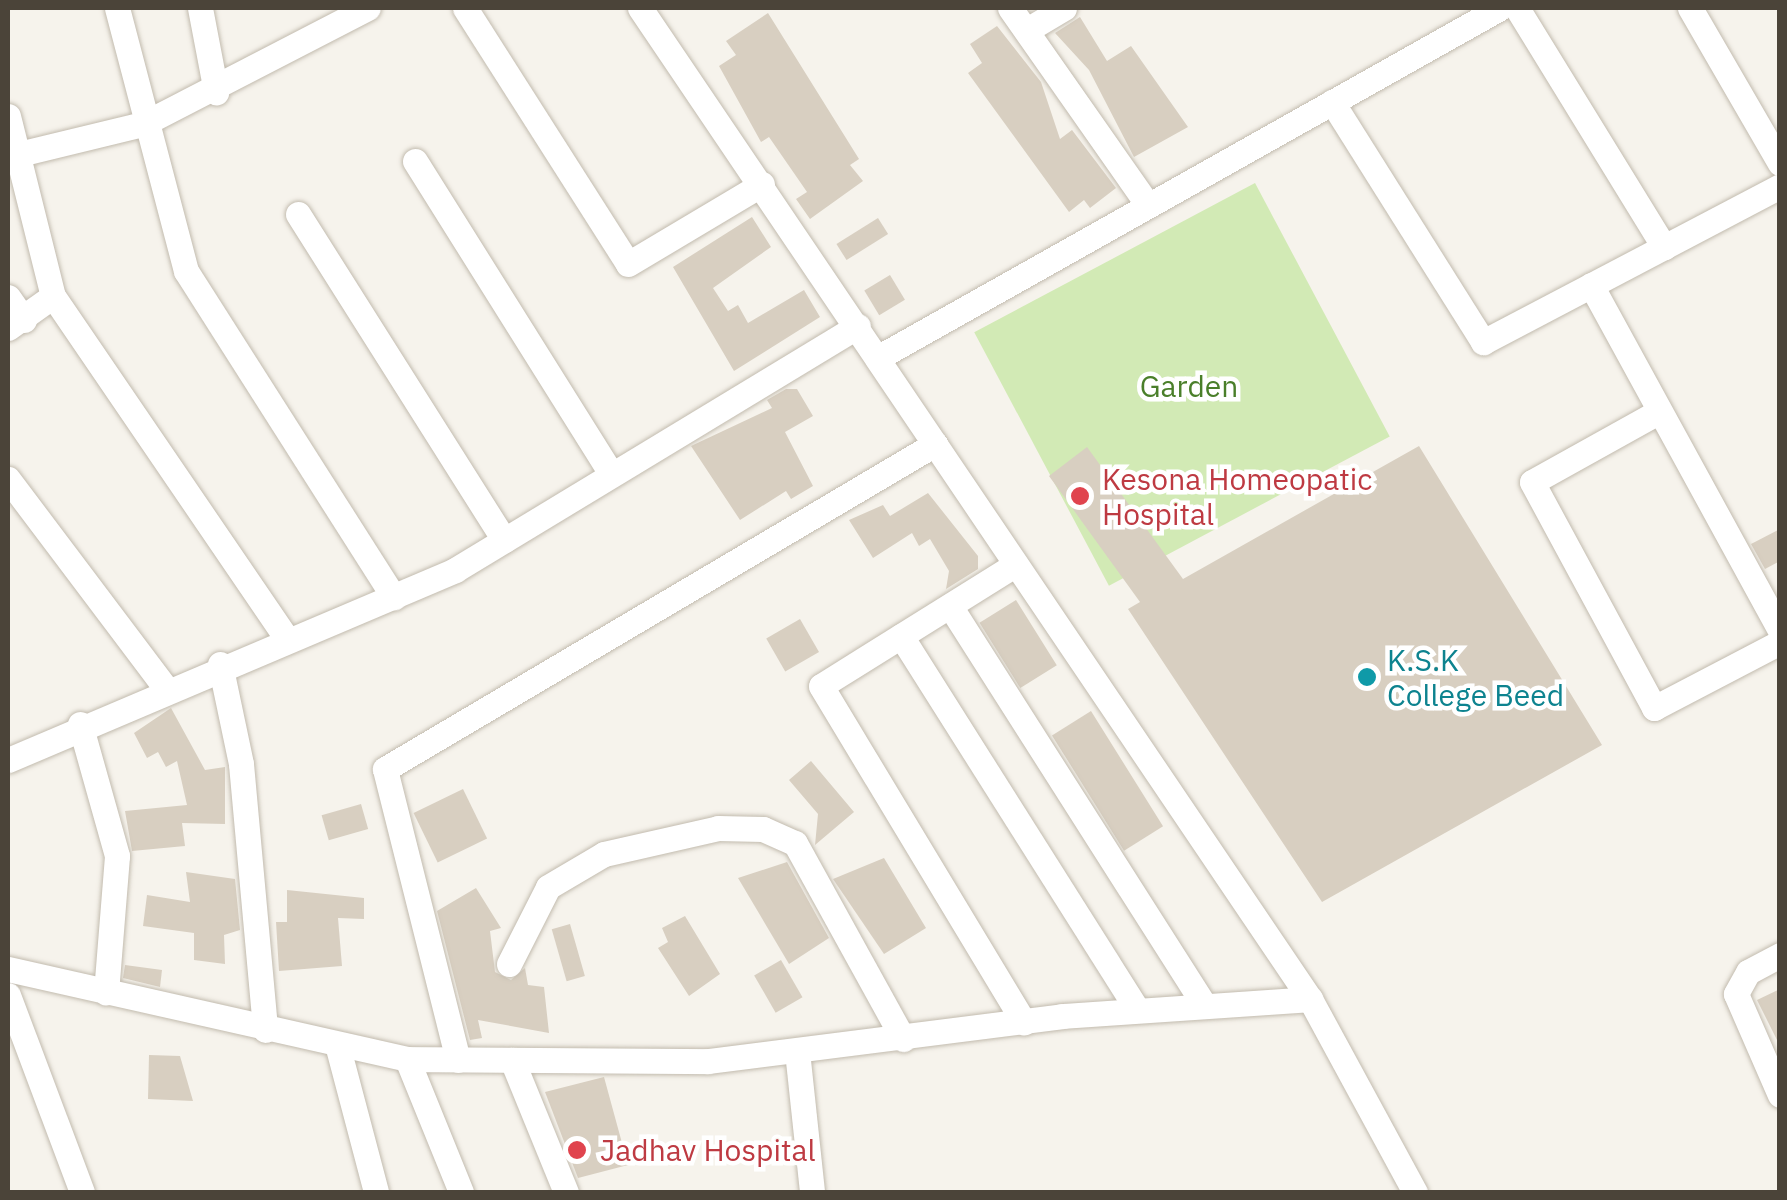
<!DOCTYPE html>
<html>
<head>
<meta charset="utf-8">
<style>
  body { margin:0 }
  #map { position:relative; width:1787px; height:1200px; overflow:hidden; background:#f6f3ec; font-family:"IBM Plex Sans",sans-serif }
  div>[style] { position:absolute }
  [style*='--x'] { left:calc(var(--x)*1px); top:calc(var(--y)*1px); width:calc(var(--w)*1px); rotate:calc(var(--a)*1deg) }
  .green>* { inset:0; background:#d2eab5; transform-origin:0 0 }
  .building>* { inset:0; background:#d8cfc1; transform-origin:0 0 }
  .roads { filter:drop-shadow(0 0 2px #c2bbae) drop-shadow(0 0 2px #c2bbae) }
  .minor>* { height:25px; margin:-12.5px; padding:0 12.5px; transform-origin:12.5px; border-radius:12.5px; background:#fff }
  .dots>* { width:28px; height:28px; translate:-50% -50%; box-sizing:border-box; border:5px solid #fff; border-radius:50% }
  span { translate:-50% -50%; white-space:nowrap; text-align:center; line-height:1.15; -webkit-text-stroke:9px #fff; paint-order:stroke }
  .park-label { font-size:30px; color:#4a7f2a }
  .health-label { font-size:30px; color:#be3a42 }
  .left { translate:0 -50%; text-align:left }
  .culture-label { font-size:30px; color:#0d838f }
  .frame { position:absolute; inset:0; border:10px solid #4b4439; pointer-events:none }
</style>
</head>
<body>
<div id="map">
  <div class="green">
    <i style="left:1255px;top:183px;width:287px;height:318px;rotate:62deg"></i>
  </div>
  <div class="building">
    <i style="clip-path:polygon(768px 13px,859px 159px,850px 165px,863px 181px,810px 219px,796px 199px,807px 192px,769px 137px,761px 142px,719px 66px,736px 55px,726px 41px)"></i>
    <i style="clip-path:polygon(1080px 17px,1107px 61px,1131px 46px,1188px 127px,1134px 157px,1089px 70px,1055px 33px)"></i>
    <i style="clip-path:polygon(997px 26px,1041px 82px,1060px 139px,1072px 130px,1116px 188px,1090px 208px,1084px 200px,1069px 212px,968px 73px,982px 63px,970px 44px)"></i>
    <i style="clip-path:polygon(752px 217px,771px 247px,713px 288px,728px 311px,738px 305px,748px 323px,804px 290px,820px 317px,734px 371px,673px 267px)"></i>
    <i style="left:878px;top:218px;width:19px;height:49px;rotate:58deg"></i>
    <i style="left:890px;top:275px;width:29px;height:30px;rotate:59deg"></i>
    <i style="clip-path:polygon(786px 389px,797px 389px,813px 416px,785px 432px,813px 486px,791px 499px,786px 491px,740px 520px,691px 446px,772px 408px,767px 400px)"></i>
    <i style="clip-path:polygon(1419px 446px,1602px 745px,1322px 902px,1128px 609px,1140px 602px,1049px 476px,1087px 447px,1183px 579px)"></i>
    <i style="clip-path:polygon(928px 493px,978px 556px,978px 569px,946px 589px,949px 571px,930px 539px,919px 546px,912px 533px,873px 558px,849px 520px,883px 505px,890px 516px)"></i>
    <i style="clip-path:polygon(1780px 529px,1780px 561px,1765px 569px,1751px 544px)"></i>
    <i style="left:1016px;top:600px;width:77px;height:43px;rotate:58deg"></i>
    <i style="left:800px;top:619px;width:38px;height:39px;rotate:60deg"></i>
    <i style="clip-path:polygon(171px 708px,205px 770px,225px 767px,225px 824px,182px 823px,185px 846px,132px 851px,125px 811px,187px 805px,177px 761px,166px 767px,158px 752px,147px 758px,134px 733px)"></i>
    <i style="left:1091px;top:711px;width:136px;height:46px;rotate:58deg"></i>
    <i style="clip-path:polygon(811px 761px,854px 812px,815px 845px,818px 814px,789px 780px)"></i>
    <i style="left:463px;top:789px;width:55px;height:55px;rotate:64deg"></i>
    <i style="left:361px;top:804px;width:26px;height:41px;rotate:74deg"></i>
    <i style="clip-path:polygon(884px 858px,926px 928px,884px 954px,833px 879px)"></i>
    <i style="clip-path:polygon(787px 862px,829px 938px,789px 964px,738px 878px)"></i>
    <i style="clip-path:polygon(186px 872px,235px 879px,240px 930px,224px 935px,225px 964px,194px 960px,194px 933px,143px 926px,147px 895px,190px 902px)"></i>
    <i style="clip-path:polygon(476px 888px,501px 928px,490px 931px,495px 972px,511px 980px,525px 968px,528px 985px,544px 987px,549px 1033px,478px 1020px,482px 1038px,470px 1040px,437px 911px)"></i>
    <i style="clip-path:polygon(287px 890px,364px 898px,364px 919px,338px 918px,342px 966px,279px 971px,276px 922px,287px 922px)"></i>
    <i style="clip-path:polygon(685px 916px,720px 974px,689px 996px,658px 948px,668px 942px,662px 928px)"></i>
    <i style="left:570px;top:924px;width:54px;height:19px;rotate:74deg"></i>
    <i style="left:781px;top:960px;width:43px;height:31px;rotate:60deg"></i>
    <i style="clip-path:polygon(125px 965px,162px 970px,160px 987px,123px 978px)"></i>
    <i style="clip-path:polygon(1780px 989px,1780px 1046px,1757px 1000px)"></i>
    <i style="clip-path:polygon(149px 1055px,180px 1056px,193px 1101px,148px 1099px)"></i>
    <i style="clip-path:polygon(604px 1077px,628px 1165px,578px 1178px,545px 1092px)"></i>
  </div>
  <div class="roads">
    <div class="minor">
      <i style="--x:117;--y:8;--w:272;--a:75.3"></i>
      <i style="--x:186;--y:271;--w:387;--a:57.5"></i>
      <i style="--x:200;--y:8;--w:86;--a:79.2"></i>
      <i style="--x:465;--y:8;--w:303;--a:57.5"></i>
      <i style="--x:628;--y:264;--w:156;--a:-30.8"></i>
      <i style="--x:640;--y:8;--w:1196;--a:55.94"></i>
      <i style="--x:1010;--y:8;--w:241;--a:55"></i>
      <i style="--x:1517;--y:8;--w:281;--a:58.4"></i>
      <i style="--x:1690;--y:8;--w:179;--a:59.9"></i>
      <i style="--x:1027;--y:30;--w:43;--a:-30.7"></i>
      <i style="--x:1332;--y:102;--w:284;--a:57.8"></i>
      <i style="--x:1483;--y:342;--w:335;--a:-27.7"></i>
      <i style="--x:8;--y:116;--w:186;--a:76"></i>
      <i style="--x:53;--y:296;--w:417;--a:55.7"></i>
      <i style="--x:15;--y:155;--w:132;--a:-13.6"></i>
      <i style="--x:143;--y:124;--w:253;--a:-27.3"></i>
      <i style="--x:415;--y:161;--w:368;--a:57.9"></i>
      <i style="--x:298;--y:214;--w:386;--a:57.7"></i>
      <i style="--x:1591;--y:285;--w:393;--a:61.3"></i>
      <i style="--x:8;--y:297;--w:28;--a:55"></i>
      <i style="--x:8;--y:328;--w:55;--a:-35.4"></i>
      <i style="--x:879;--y:357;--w:712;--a:-29.34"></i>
      <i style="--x:1658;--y:412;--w:144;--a:150.9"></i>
      <i style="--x:1532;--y:482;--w:257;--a:61.6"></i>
      <i style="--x:1654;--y:708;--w:142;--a:-27.6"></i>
      <i style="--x:8;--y:479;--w:263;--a:53"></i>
      <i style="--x:1013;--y:566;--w:226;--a:148"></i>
      <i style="--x:821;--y:686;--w:393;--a:58.9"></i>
      <i style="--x:950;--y:606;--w:474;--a:57.5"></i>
      <i style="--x:901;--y:636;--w:442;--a:57.7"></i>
      <i style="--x:220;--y:664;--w:102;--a:78.1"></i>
      <i style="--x:241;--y:764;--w:267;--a:84.8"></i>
      <i style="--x:80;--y:724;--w:137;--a:74.3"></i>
      <i style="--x:117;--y:856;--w:137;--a:94.6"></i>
      <i style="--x:8;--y:760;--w:486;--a:-23"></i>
      <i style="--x:455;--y:570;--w:471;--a:-31.2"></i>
      <i style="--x:1780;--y:955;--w:36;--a:152"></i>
      <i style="--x:1748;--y:972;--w:25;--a:119"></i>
      <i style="--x:1736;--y:994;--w:110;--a:66.5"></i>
      <i style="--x:509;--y:964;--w:86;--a:-63.1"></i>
      <i style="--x:548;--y:887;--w:65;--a:-30.5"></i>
      <i style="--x:604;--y:854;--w:117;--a:-12.8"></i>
      <i style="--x:718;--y:828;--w:45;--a:1.3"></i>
      <i style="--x:763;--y:829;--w:35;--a:24"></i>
      <i style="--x:795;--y:843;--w:224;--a:61.1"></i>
      <i style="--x:8;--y:969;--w:409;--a:12.7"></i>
      <i style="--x:407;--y:1059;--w:301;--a:0.4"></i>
      <i style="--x:708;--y:1061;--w:357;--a:-7.2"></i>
      <i style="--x:1062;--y:1016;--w:249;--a:-3.9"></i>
      <i style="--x:1310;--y:999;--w:220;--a:61.5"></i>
      <i style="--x:8;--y:995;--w:210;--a:69.4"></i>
      <i style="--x:338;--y:1048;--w:149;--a:75.2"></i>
      <i style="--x:797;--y:1051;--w:142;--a:83.9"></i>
      <i style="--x:407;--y:1059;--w:144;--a:67.9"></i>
      <i style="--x:458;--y:1060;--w:300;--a:-104.1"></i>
      <i style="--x:385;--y:769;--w:639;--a:-30.58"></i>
      <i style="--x:512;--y:1060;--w:143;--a:67.8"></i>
    </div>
  </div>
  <div class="dots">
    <i style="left:1080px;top:496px;background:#e0444e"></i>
    <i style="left:1367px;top:677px;background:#0f9aa8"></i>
    <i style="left:577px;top:1150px;background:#e0444e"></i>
  </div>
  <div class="park-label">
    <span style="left:1189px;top:386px">Garden</span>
  </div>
  <div class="health-label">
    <span class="left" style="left:1102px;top:496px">Kesona Homeopatic<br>Hospital</span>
    <span class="left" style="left:600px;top:1150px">Jadhav Hospital</span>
  </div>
  <div class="culture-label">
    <span class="left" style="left:1387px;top:677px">K.S.K<br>College Beed</span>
  </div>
  <div class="frame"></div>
</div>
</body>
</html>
